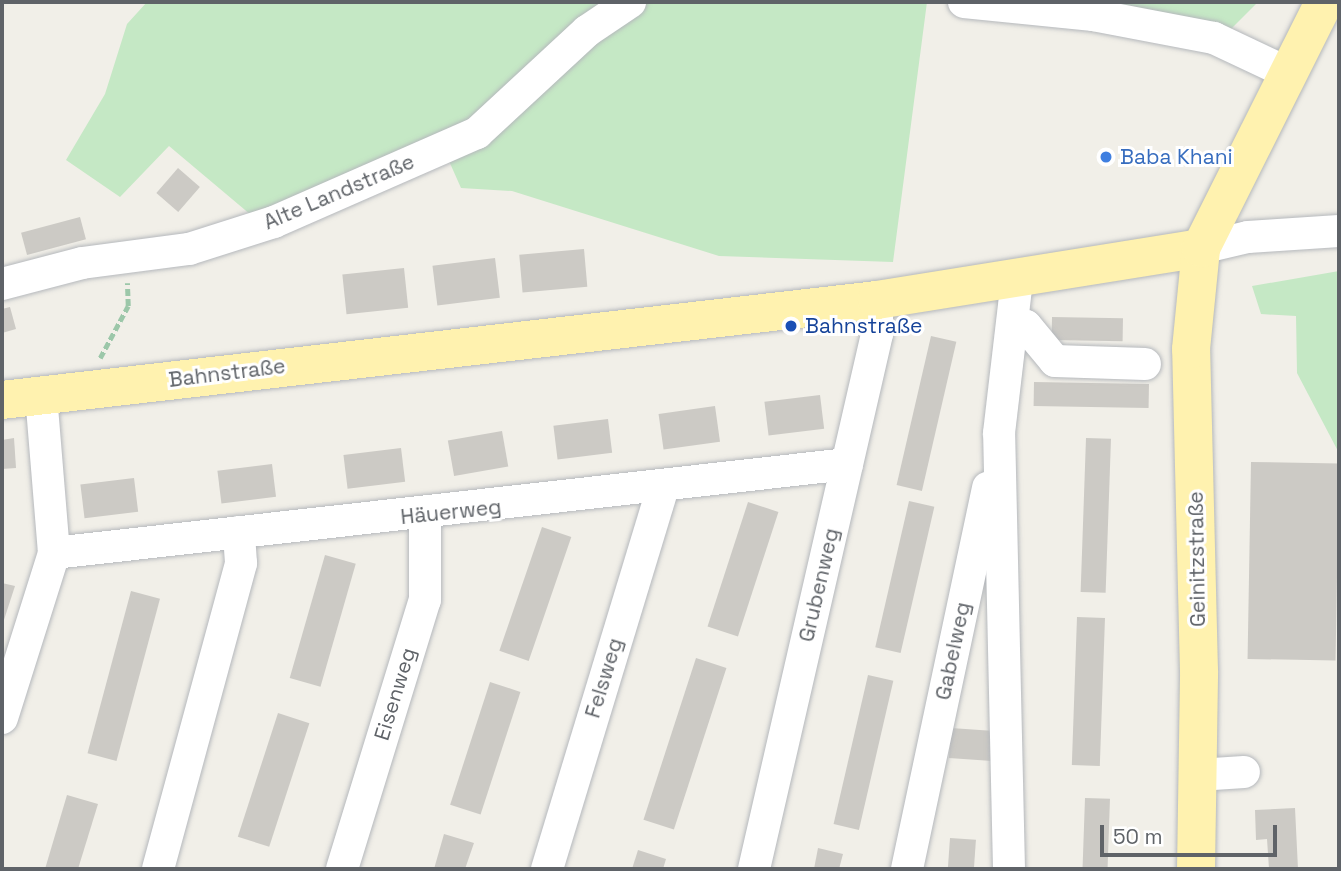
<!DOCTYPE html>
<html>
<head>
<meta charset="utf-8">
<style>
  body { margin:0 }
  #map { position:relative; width:1341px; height:871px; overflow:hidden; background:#f1efe8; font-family:"Space Grotesk",sans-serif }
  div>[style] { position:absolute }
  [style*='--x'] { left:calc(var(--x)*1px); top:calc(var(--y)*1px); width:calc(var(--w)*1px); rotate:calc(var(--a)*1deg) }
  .green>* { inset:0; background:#c5e8c5 }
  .building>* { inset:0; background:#cccac5; transform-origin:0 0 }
  .path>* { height:4.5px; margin-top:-2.25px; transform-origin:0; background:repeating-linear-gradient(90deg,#9cc7a9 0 7px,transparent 0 10.5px) }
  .roads { filter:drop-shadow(0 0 2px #b5b8bc) drop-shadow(0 0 2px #b5b8bc) }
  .minor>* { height:32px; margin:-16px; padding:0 16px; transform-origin:16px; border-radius:16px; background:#fff }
  .major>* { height:38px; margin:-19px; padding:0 19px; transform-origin:19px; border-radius:19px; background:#fff2af }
  .dots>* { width:19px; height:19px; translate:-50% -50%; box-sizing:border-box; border:4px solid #fff; border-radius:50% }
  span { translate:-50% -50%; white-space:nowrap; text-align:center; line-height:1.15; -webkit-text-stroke:6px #fff; paint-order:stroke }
  .shop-label { font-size:21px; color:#366cbe }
  .left { translate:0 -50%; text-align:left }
  .street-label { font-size:21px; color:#5f6368 }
  .transit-label { font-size:21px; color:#164399 }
  .frame { position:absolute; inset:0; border:4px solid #5f6368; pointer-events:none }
  .scale { position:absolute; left:1100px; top:825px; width:177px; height:32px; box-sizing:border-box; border:4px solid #5f6368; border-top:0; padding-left:9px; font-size:21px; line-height:24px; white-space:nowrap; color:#5f6368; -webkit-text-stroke:5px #fff; paint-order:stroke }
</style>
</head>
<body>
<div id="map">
  <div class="green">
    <i style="clip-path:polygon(147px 2px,927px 2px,893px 262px,719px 256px,512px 191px,461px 188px,437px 134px,251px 215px,169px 146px,120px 197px,66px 160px,105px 94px,127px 24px)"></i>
    <i style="clip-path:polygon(1119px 2px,1258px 2px,1230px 30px,1117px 13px)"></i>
    <i style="clip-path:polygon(1339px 271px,1339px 453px,1297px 373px,1296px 316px,1261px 314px,1252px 286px)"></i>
  </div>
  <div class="building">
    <i style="left:178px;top:168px;width:29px;height:33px;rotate:41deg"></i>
    <i style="left:80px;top:217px;width:23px;height:61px;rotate:75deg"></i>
    <i style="left:584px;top:249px;width:38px;height:65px;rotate:85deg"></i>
    <i style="left:495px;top:258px;width:40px;height:63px;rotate:83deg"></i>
    <i style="left:404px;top:268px;width:40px;height:62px;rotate:84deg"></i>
    <i style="clip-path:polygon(10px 307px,16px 329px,2px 333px,2px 309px)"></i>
    <i style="left:1052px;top:317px;width:71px;height:23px;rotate:1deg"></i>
    <i style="left:931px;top:336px;width:26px;height:153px;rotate:13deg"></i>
    <i style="left:1034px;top:382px;width:115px;height:24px;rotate:1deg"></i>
    <i style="left:820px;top:395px;width:34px;height:56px;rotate:83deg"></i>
    <i style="left:715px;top:406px;width:36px;height:57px;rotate:82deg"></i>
    <i style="left:608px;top:419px;width:34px;height:55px;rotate:83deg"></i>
    <i style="left:502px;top:431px;width:36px;height:55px;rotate:80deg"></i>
    <i style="clip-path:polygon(14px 438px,16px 468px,2px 469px,2px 440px)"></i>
    <i style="left:1086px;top:438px;width:25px;height:154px;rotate:2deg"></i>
    <i style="left:401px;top:448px;width:34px;height:58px;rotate:83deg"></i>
    <i style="left:1251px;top:462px;width:88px;height:197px;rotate:1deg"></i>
    <i style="left:272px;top:464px;width:33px;height:55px;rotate:83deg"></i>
    <i style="left:134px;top:478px;width:34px;height:54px;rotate:83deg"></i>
    <i style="left:909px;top:501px;width:26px;height:150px;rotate:13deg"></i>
    <i style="left:748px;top:502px;width:32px;height:131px;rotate:18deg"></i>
    <i style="left:542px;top:527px;width:31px;height:131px;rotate:19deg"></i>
    <i style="left:325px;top:555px;width:32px;height:128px;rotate:16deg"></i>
    <i style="clip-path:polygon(2px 583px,15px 586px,2px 626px)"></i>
    <i style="left:131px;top:591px;width:30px;height:168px;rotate:15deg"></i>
    <i style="left:1077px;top:617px;width:28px;height:148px;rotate:2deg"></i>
    <i style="left:696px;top:658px;width:32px;height:170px;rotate:18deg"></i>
    <i style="left:868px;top:675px;width:26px;height:153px;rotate:13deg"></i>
    <i style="left:490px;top:682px;width:32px;height:129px;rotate:18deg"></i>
    <i style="left:278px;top:713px;width:33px;height:130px;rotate:18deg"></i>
    <i style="left:951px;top:728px;width:54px;height:30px;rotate:4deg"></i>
    <i style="clip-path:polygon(67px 795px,98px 804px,78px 869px,45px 869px)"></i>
    <i style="left:1085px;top:798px;width:25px;height:71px;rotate:2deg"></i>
    <i style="clip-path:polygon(1295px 808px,1298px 869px,1269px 869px,1267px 839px,1256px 840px,1255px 810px)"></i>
    <i style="clip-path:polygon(444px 834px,474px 843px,465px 869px,434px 869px)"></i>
    <i style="left:950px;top:838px;width:26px;height:31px;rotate:4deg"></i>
    <i style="clip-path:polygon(818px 848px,843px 854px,839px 869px,814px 869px)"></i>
    <i style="clip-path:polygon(638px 850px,666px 859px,663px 869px,632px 869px)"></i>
  </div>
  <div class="path">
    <i style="--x:100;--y:358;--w:59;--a:-61.7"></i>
    <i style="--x:128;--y:306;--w:23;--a:-92"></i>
  </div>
  <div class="roads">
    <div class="minor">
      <i style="--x:964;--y:2;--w:130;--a:5.8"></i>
      <i style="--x:1093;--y:15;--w:123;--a:10.8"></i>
      <i style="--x:1214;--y:38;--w:82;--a:25.3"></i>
      <i style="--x:1201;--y:248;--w:48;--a:-13.2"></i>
      <i style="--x:1248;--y:237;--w:91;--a:-3.8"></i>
      <i style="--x:2;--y:284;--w:83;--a:-14.7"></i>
      <i style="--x:82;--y:263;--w:108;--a:-7.5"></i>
      <i style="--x:189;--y:249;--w:89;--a:-17.6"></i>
      <i style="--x:274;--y:222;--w:222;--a:-23.7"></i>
      <i style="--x:477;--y:133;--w:150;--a:-42.8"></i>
      <i style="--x:587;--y:31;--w:52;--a:-34"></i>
      <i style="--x:1015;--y:324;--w:11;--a:10"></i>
      <i style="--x:1026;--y:326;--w:45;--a:50.4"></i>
      <i style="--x:1055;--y:361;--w:90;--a:1.9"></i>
      <i style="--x:54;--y:553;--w:798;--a:-6.4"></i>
      <i style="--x:2;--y:718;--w:173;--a:-72.5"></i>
      <i style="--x:54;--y:553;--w:158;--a:-94.7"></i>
      <i style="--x:1198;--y:775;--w:46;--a:-3.7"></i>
      <i style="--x:158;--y:869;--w:317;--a:-74.8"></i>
      <i style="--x:241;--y:563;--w:31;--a:-94"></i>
      <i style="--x:342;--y:869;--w:282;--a:-72.9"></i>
      <i style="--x:425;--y:600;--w:85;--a:-90"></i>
      <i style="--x:547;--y:869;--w:398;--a:-73.1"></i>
      <i style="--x:754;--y:869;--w:549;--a:-77.05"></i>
      <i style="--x:877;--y:334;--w:34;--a:-90"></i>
      <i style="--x:907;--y:869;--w:390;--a:-78"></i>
      <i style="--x:1009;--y:869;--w:436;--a:-91.3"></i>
      <i style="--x:999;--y:433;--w:155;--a:-83.3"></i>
    </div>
    <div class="major">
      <i style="--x:2;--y:400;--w:881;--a:-6.52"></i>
      <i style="--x:877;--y:300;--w:328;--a:-9.1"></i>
      <i style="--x:1196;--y:869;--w:198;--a:-89.1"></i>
      <i style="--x:1199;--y:671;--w:322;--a:-91.4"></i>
      <i style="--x:1191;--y:349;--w:101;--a:-84.3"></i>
      <i style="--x:1201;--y:248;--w:275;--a:-63.4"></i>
    </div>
  </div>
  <div class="dots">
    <i style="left:1106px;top:157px;background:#3f7fe0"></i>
    <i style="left:791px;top:326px;background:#1a4fb4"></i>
  </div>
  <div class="shop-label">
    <span class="left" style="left:1120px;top:157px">Baba Khani</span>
  </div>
  <div class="street-label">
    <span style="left:339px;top:192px;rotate:-23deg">Alte Landstraße</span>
    <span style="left:227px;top:373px;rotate:-7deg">Bahnstraße</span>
    <span style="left:451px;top:512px;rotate:-6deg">Häuerweg</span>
    <span style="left:1197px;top:559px;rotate:-91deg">Geinitzstraße</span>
    <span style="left:819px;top:585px;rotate:-77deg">Grubenweg</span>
    <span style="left:953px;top:651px;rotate:-78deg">Gabelweg</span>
    <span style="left:604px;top:678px;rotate:-73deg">Felsweg</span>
    <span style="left:395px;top:694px;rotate:-73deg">Eisenweg</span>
  </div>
  <div class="transit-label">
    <span class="left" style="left:805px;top:326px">Bahnstraße</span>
  </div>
  <div class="frame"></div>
  <div class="scale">50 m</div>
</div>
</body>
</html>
